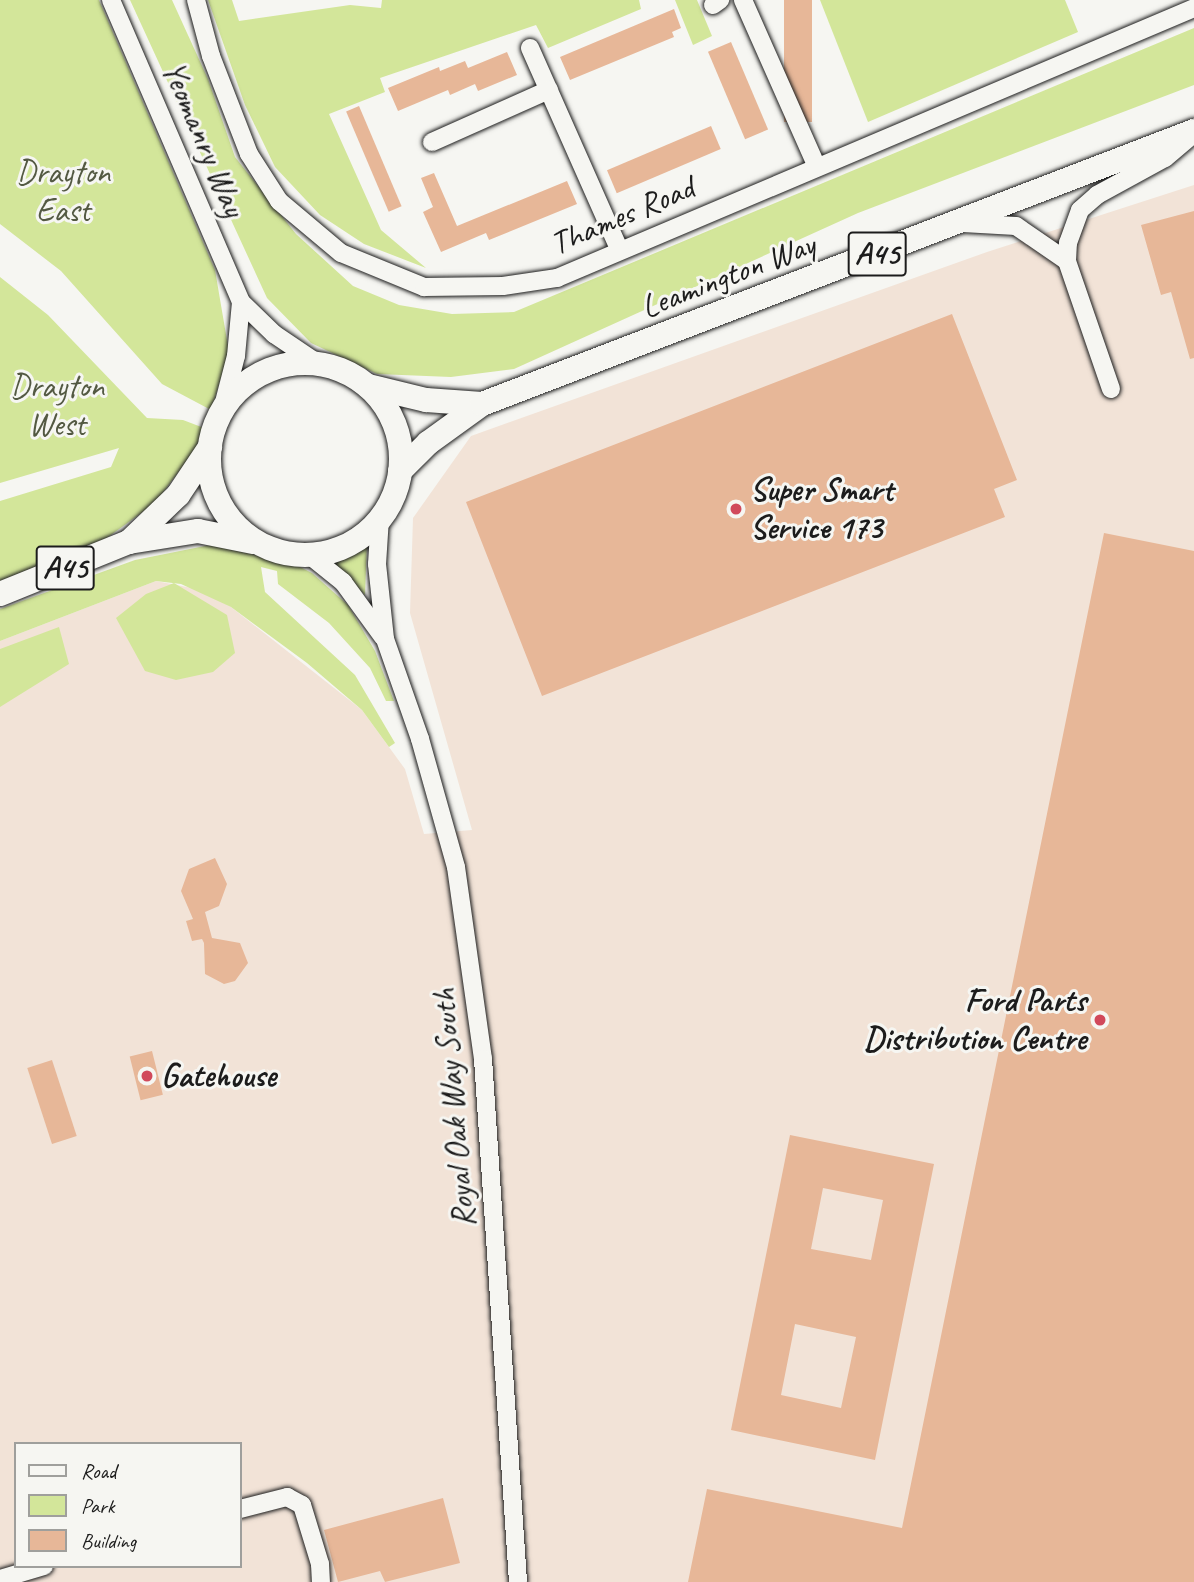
<!DOCTYPE html>
<html>
<head>
<meta charset="utf-8">
<style>
  body { margin:0 }
  #map { position:relative; width:1194px; height:1582px; overflow:hidden; background:#f6f6f2; font-family:Caveat,sans-serif }
  div>[style] { position:absolute }
  [style*='--x'] { left:calc(var(--x)*1px); top:calc(var(--y)*1px); width:calc(var(--w)*1px); rotate:calc(var(--a)*1deg) }
  .built>* { inset:0; background:#f2e3d7 }
  .green>* { inset:0; background:#d3e69a }
  .building>* { inset:0; background:#e7b798; transform-origin:0 0 }
  .roads { filter:drop-shadow(0 0 2px #1c1c1c) drop-shadow(0 0 2px #1c1c1c) }
  .minor>* { height:18px; margin:-9px; padding:0 9px; transform-origin:9px; border-radius:9px; background:#f6f6f2 }
  .highway>* { height:24px; margin:-12px; padding:0 12px; transform-origin:12px; border-radius:12px; background:#f6f6f2 }
  .highway>.ring { margin:-12px; padding:0; box-sizing:content-box; background:none; border:24px solid #f6f6f2; border-radius:50% }
  .dots>* { width:19px; height:19px; translate:-50% -50%; box-sizing:border-box; border:4px solid #f6f6f2; border-radius:50% }
  span { translate:-50% -50%; white-space:nowrap; text-align:center; line-height:1.15; -webkit-text-stroke:6px #f6f6f2; paint-order:stroke }
  .shield-label span { padding:2px 5px; background:#f6f6f2; border:2px solid; border-radius:5px; -webkit-text-stroke-width:0 }
  .shield-label { font-size:32px; color:#1c1c1c; font-weight:700 }
  .street-label { font-size:33px; color:#1c1c1c }
  .park-label { font-size:33px; color:#535942 }
  .poi-label { font-size:33px; color:#1c1c1c; font-weight:700 }
  .left { translate:0 -50%; text-align:left }
  .right { translate:-100% -50%; text-align:right }
  .legend { position:absolute; left:14px; top:1442px; width:228px; height:126px; box-sizing:border-box; background:#f6f6f2; border:2px solid #9f9f9c; margin:0; padding:9px 12px; list-style:none; font-size:21px; color:#1c1c1c }
  .legend li { display:flex; align-items:center; gap:14px; height:35px }
  .legend b { width:35px; border:2px solid #9f9f9c }
</style>
</head>
<body>
<div id="map">
  <div class="built">
    <i style="clip-path:polygon(evenodd,1194px 185px,1194px 1582px,0 1582px,0 641px,156px 581px,197px 589px,231px 607px,362px 710px,405px 769px,424px 834px,472px 830px,410px 613px,413px 518px,471px 436px,987px 252px,1194px 185px,16px 1444px,240px 1444px,240px 1566px,16px 1566px,16px 1444px)"></i>
  </div>
  <div class="green">
    <i style="clip-path:polygon(0 0,99px 0,215px 270px,229px 352px,211px 410px,162px 384px,61px 271px,0 224px)"></i>
    <i style="clip-path:polygon(130px 0,172px 0,208px 79px,235px 157px,296px 234px,353px 286px,399px 305px,452px 314px,514px 312px,1194px 28px,1194px 85px,858px 213px,514px 369px,451px 377px,377px 374px,311px 343px,267px 298px)"></i>
    <i style="clip-path:polygon(208px 0,232px 0,239px 21px,350px 5px,381px 8px,382px 0,639px 0,641px 9px,548px 48px,536px 25px,380px 78px,385px 92px,329px 114px,381px 230px,426px 268px,364px 244px,320px 215px,275px 167px,245px 105px)"></i>
    <i style="clip-path:polygon(675px 0,697px 0,712px 36px,693px 45px)"></i>
    <i style="clip-path:polygon(820px 0,1065px 0,1078px 32px,868px 122px)"></i>
    <i style="clip-path:polygon(0 277px,48px 315px,147px 418px,183px 420px,204px 428px,195px 450px,155px 503px,104px 540px,0 581px,0 501px,111px 467px,119px 448px,0 483px)"></i>
    <i style="clip-path:polygon(365px 542px,367px 543px,365px 595px,328px 558px)"></i>
    <i style="clip-path:polygon(210px 545px,292px 563px,312px 573px,348px 605px,375px 651px,394px 701px,386px 701px,370px 668px,329px 623px,278px 584px,277px 571px,261px 567px,265px 592px,355px 675px,395px 743px,389px 747px,362px 710px,307px 663px,231px 607px,181px 584px,156px 581px,0 641px,0 609px,135px 560px)"></i>
    <i style="clip-path:polygon(174px 583px,227px 615px,235px 653px,213px 672px,176px 680px,145px 671px,116px 618px,146px 594px)"></i>
    <i style="clip-path:polygon(59px 627px,69px 664px,0 707px,0 649px)"></i>
  </div>
  <div class="building">
    <i style="left:784px;top:0;width:28px;height:122px"></i>
    <i style="clip-path:polygon(674px 9px,681px 28px,672px 32px,674px 37px,570px 80px,560px 57px)"></i>
    <i style="left:731px;top:42px;width:95px;height:25px;rotate:67deg"></i>
    <i style="clip-path:polygon(507px 52px,517px 75px,478px 91px,475px 84px,450px 95px,448px 90px,398px 111px,388px 88px,439px 67px,440px 71px,465px 61px,468px 68px)"></i>
    <i style="left:359px;top:106px;width:109px;height:14px;rotate:67deg"></i>
    <i style="left:711px;top:126px;width:25px;height:113px;rotate:67deg"></i>
    <i style="clip-path:polygon(434px 173px,457px 226px,567px 181px,577px 204px,489px 240px,486px 233px,441px 252px,423px 212px,433px 207px,421px 178px)"></i>
    <i style="clip-path:polygon(1194px 211px,1194px 358px,1190px 359px,1171px 292px,1161px 295px,1141px 225px)"></i>
    <i style="clip-path:polygon(952px 314px,1017px 480px,994px 489px,1005px 517px,542px 696px,466px 502px)"></i>
    <i style="clip-path:polygon(1104px 533px,1194px 551px,1194px 1582px,688px 1582px,707px 1489px,902px 1528px)"></i>
    <i style="clip-path:polygon(215px 858px,227px 884px,219px 906px,205px 912px,212px 938px,240px 943px,248px 963px,235px 981px,224px 984px,205px 974px,204px 943px,202px 939px,192px 941px,186px 921px,193px 919px,181px 891px,189px 869px)"></i>
    <i style="left:152px;top:1051px;width:45px;height:23px;rotate:76deg"></i>
    <i style="left:52px;top:1060px;width:80px;height:26px;rotate:72deg"></i>
    <i style="clip-path:polygon(evenodd,790px 1135px,934px 1164px,875px 1460px,731px 1430px,790px 1135px,823px 1188px,883px 1200px,871px 1260px,811px 1249px,823px 1188px,790px 1135px,795px 1324px,856px 1337px,841px 1408px,781px 1395px,795px 1324px)"></i>
    <i style="clip-path:polygon(443px 1498px,460px 1563px,385px 1582px,380px 1571px,338px 1582px,324px 1530px)"></i>
  </div>
  <div class="roads">
    <div class="minor">
      <i style="--x:111;--y:0;--w:329;--a:66.7"></i>
      <i style="--x:241;--y:302;--w:46;--a:44.1"></i>
      <i style="--x:274;--y:334;--w:55;--a:34"></i>
      <i style="--x:196;--y:0;--w:58;--a:75"></i>
      <i style="--x:211;--y:56;--w:105;--a:68.8"></i>
      <i style="--x:249;--y:154;--w:56;--a:57.4"></i>
      <i style="--x:279;--y:201;--w:81;--a:40"></i>
      <i style="--x:341;--y:253;--w:90;--a:22.3"></i>
      <i style="--x:424;--y:287;--w:79;--a:-0.7"></i>
      <i style="--x:503;--y:286;--w:55;--a:-8.4"></i>
      <i style="--x:557;--y:278;--w:692;--a:-22.97"></i>
      <i style="--x:743;--y:0;--w:180;--a:66.1"></i>
      <i style="--x:713;--y:5;--w:9;--a:-36"></i>
      <i style="--x:530;--y:48;--w:220;--a:66.1"></i>
      <i style="--x:432;--y:142;--w:128;--a:-24"></i>
      <i style="--x:963;--y:223;--w:53;--a:3.2"></i>
      <i style="--x:1016;--y:226;--w:62;--a:34.5"></i>
      <i style="--x:1111;--y:389;--w:135;--a:-109"></i>
      <i style="--x:1067;--y:261;--w:18;--a:-87"></i>
      <i style="--x:1068;--y:243;--w:35;--a:-70"></i>
      <i style="--x:1080;--y:210;--w:23;--a:-41"></i>
      <i style="--x:1097;--y:195;--w:77;--a:-28.6"></i>
      <i style="--x:1165;--y:158;--w:30;--a:-40"></i>
      <i style="--x:222;--y:410;--w:56;--a:-75.5"></i>
      <i style="--x:236;--y:356;--w:54;--a:-84.7"></i>
      <i style="--x:380;--y:518;--w:46;--a:93.7"></i>
      <i style="--x:377;--y:564;--w:75;--a:83.9"></i>
      <i style="--x:385;--y:639;--w:106;--a:70.7"></i>
      <i style="--x:420;--y:739;--w:133;--a:74.3"></i>
      <i style="--x:456;--y:867;--w:194;--a:82"></i>
      <i style="--x:483;--y:1059;--w:524;--a:86.17"></i>
      <i style="--x:308;--y:554;--w:45;--a:38.7"></i>
      <i style="--x:343;--y:582;--w:68;--a:54"></i>
      <i style="--x:240;--y:1509;--w:49;--a:-14.3"></i>
      <i style="--x:287;--y:1497;--w:17;--a:28"></i>
      <i style="--x:302;--y:1505;--w:62;--a:73"></i>
      <i style="--x:320;--y:1564;--w:18;--a:87"></i>
      <i style="--x:0;--y:1579;--w:46;--a:-16.5"></i>
    </div>
    <div class="highway">
      <i class="ring" style="left:209px;top:363px;width:168px;height:168px"></i>
      <i style="--x:368;--y:386;--w:60;--a:13.6"></i>
      <i style="--x:426;--y:400;--w:56;--a:4.1"></i>
      <i style="--x:400;--y:471;--w:40;--a:-45"></i>
      <i style="--x:428;--y:443;--w:67;--a:-35.8"></i>
      <i style="--x:482;--y:404;--w:763;--a:-20.98"></i>
      <i style="--x:129;--y:542;--w:68;--a:-43.8"></i>
      <i style="--x:178;--y:495;--w:58;--a:-56.3"></i>
      <i style="--x:0;--y:594;--w:139;--a:-22"></i>
      <i style="--x:129;--y:542;--w:70;--a:-9.1"></i>
      <i style="--x:198;--y:531;--w:56;--a:11.3"></i>
    </div>
  </div>
  <div class="dots">
    <i style="left:736px;top:509px;background:#d1495b"></i>
    <i style="left:1100px;top:1020px;background:#d1495b"></i>
    <i style="left:147px;top:1076px;background:#d1495b"></i>
  </div>
  <div class="shield-label">
    <span style="left:877px;top:254px">A45</span>
    <span style="left:65px;top:568px">A45</span>
  </div>
  <div class="street-label">
    <span style="left:203px;top:139px;rotate:67deg">Yeomanry Way</span>
    <span style="left:622px;top:216px;rotate:-23deg">Thames Road</span>
    <span style="left:728px;top:276px;rotate:-21deg">Leamington Way</span>
    <span style="left:454px;top:1108px;rotate:-95deg">Royal Oak Way South</span>
  </div>
  <div class="park-label">
    <span style="left:63px;top:192px">Drayton<br>East</span>
    <span style="left:57px;top:406px">Drayton<br>West</span>
  </div>
  <div class="poi-label">
    <span class="left" style="left:750px;top:509px">Super Smart<br>Service 173</span>
    <span class="right" style="left:1086px;top:1020px">Ford Parts<br>Distribution Centre</span>
    <span class="left" style="left:161px;top:1076px">Gatehouse</span>
  </div>
  <ul class="legend">
  <li><b style="height:9px;background:#f6f6f2"></b>Road</li>
  <li><b style="height:19px;background:#d3e69a"></b>Park</li>
  <li><b style="height:19px;background:#e7b798"></b>Building</li>
  </ul>
</div>
</body>
</html>
